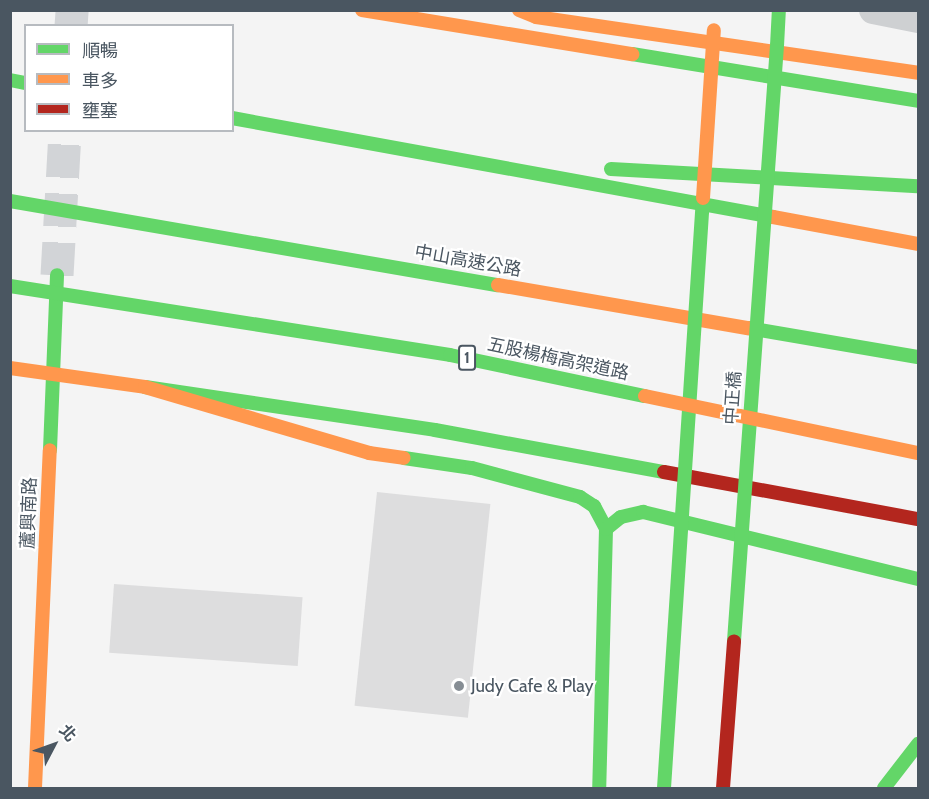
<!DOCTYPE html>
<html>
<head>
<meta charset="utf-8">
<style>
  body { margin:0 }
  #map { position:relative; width:929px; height:799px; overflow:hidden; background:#f4f4f4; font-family:Cabin,"Noto Sans TC",sans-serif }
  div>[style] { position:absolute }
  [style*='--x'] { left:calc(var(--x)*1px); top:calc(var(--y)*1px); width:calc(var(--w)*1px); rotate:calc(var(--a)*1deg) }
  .building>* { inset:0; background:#ddddde; transform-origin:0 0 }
  .secondary-tunnel>* { height:33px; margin-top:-16.5px; transform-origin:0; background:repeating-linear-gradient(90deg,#d2d4d7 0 33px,transparent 0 49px) }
  .street>* { height:28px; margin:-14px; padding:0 14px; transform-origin:14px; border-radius:14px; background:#ced0d2 }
  .fast>* { height:14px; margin:-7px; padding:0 7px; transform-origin:7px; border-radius:7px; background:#63d668 }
  .slow>* { height:14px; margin:-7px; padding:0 7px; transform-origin:7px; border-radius:7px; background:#ff974d }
  .jam>* { height:14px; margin:-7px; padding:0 7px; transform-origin:7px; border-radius:7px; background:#b3261e }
  .fast-bridge>* { height:14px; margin:-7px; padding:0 7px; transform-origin:7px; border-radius:7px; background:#63d668 }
  .slow-bridge>* { height:14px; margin:-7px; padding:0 7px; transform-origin:7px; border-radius:7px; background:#ff974d }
  .jam-bridge>* { height:14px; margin:-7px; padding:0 7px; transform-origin:7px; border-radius:7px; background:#b3261e }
  .dots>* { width:16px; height:16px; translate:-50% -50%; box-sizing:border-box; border:3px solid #fff; border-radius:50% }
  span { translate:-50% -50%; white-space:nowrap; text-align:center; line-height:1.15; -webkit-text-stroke:4.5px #fff; paint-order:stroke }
  .shield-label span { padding:2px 4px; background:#fff; border:2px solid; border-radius:4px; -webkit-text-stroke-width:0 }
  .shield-label { font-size:16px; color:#4a5661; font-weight:700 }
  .street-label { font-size:18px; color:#4a5661 }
  .poi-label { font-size:18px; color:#4a5661 }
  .left { translate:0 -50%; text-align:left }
  .frame { position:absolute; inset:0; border:12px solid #4a5661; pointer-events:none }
  .legend { position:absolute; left:24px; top:24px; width:210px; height:108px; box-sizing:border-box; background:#fff; border:2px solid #b7bbc0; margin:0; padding:8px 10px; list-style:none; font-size:18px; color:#4a5661 }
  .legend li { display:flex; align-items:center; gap:12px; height:30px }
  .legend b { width:30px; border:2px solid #b7bbc0 }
  .north { position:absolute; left:24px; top:715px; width:60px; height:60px; -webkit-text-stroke:4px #fff; paint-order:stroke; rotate:49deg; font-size:16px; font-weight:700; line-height:24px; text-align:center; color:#4a5661 }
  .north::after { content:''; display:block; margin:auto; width:21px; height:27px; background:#4a5661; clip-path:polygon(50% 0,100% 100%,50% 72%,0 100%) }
</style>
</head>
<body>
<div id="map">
  <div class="building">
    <i style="left:377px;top:492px;width:114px;height:215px;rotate:6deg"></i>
    <i style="left:114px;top:584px;width:189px;height:69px;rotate:4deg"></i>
  </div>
  <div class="secondary-tunnel">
    <i style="--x:71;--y:26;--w:16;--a:-86"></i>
    <i style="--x:57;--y:275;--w:145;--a:-86.8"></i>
  </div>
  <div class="street">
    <i style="--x:873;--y:10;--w:46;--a:11.3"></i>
  </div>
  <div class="fast">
    <i style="--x:777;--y:46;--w:36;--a:-87"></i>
    <i style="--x:10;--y:80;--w:16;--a:11"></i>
    <i style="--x:232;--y:118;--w:550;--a:10.37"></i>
    <i style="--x:611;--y:169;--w:307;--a:3.2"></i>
    <i style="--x:10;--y:201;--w:495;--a:9.8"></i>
    <i style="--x:748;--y:328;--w:172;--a:9.7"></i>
    <i style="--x:145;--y:387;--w:293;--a:8.4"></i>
    <i style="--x:435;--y:430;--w:233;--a:10.4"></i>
    <i style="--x:50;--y:450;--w:175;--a:-87.7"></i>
    <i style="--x:404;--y:458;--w:69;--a:8.4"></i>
    <i style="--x:472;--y:468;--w:112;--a:15"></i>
    <i style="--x:580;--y:497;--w:17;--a:33"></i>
    <i style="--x:594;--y:506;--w:26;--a:62"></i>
    <i style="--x:606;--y:529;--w:259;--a:91.5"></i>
    <i style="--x:606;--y:529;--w:19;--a:-39"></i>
    <i style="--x:621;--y:517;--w:23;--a:-13"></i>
    <i style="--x:643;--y:512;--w:283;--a:13.7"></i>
    <i style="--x:884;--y:788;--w:56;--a:-52.3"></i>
  </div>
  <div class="slow">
    <i style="--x:519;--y:10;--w:18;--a:22"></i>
    <i style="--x:536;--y:17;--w:386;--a:8.3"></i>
    <i style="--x:773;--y:217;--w:147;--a:10.5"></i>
    <i style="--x:498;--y:285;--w:254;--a:9.8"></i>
    <i style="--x:10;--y:368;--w:136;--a:8"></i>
    <i style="--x:145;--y:387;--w:234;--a:16.4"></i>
    <i style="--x:369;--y:453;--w:35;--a:8"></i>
    <i style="--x:35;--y:788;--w:338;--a:-87.5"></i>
  </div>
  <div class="jam">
    <i style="--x:664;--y:472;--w:258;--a:10.5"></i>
  </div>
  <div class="fast-bridge">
    <i style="--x:632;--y:54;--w:290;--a:9.3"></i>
    <i style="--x:10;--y:286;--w:445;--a:8.9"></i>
    <i style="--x:450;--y:355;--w:199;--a:11.9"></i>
    <i style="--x:734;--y:641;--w:597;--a:-85.87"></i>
    <i style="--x:664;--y:788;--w:591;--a:-86.22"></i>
  </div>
  <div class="slow-bridge">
    <i style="--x:362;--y:10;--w:274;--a:9.3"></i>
    <i style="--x:703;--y:198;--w:168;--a:-86.3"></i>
    <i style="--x:645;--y:396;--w:279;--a:11.8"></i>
  </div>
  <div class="jam-bridge">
    <i style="--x:723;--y:788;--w:147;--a:-85.7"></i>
  </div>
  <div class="dots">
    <i style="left:459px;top:686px;background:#868d94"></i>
  </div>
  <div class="shield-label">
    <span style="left:467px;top:358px">1</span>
  </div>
  <div class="street-label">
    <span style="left:468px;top:261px;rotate:10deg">中山高速公路</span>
    <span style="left:558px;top:359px;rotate:12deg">五股楊梅高架道路</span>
    <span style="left:733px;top:398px;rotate:-86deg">中正橋</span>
    <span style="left:29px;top:513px;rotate:-88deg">蘆興南路</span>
  </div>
  <div class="poi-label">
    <span class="left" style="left:471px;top:686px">Judy Cafe &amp; Play</span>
  </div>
  <div class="frame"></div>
  <ul class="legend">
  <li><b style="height:8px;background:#63d668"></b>順暢</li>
  <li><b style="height:8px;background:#ff974d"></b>車多</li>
  <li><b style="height:8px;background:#b3261e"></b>壅塞</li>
  </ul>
  <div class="north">北</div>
</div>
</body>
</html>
